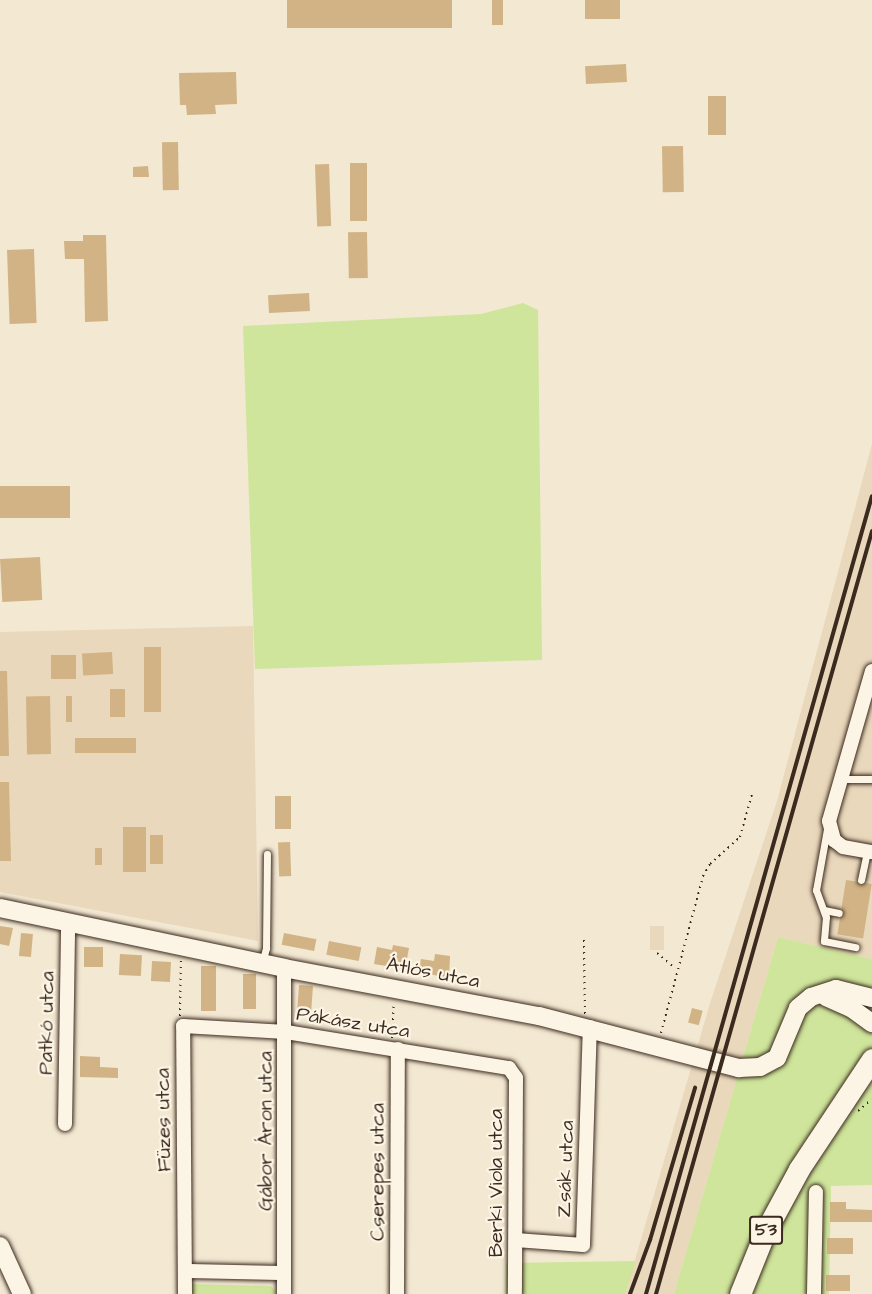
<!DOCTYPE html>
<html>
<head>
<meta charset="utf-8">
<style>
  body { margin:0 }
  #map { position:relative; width:872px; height:1294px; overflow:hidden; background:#f3e8d2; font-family:"Architects Daughter",sans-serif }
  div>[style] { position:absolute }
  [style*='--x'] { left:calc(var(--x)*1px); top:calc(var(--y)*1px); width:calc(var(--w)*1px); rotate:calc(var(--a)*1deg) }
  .built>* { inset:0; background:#e9d8bb; transform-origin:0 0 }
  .green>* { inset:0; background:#cee59b }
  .building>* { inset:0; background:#d1b385; transform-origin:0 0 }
  .path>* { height:2px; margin-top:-1px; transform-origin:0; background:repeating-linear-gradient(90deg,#3b2a1e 0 1.5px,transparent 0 6px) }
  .roads { filter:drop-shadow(0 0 2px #3b2a1e) drop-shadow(0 0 2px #3b2a1e) }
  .lane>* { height:7px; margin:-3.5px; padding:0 3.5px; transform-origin:3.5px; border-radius:3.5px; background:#fcf5e5 }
  .street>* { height:14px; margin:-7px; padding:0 7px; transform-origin:7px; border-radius:7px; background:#fcf5e5 }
  .secondary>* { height:18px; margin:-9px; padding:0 9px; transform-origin:9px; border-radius:9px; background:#fcf5e5 }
  .primary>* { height:21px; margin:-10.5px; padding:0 10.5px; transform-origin:10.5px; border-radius:10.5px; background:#fcf5e5 }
  .rail>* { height:4px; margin:-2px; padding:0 2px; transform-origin:2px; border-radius:2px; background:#3b2a1e }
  span { translate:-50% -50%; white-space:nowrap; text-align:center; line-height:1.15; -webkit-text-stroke:4.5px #fcf5e5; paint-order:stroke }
  .shield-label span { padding:2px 4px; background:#fcf5e5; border:2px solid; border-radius:4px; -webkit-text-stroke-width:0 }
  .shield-label { font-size:18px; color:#3b2a1e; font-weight:700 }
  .street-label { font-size:20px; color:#3b2a1e }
</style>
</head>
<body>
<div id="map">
  <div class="built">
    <i style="clip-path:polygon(872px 444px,872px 959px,778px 937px,674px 1294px,625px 1294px,711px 1000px,777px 801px)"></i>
    <i style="clip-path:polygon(253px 626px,258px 941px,0 892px,0 632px)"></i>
    <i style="left:650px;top:926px;width:14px;height:24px"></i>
  </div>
  <div class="green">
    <i style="clip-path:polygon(523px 303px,538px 310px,542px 660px,255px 669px,243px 326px,481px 314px)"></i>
    <i style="clip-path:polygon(778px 937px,872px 959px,872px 1185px,831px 1186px,829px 1294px,674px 1294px)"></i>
    <i style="clip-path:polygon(636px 1261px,625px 1294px,506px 1294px,506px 1263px)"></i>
    <i style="clip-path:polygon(189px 1284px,271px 1286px,278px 1294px,189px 1294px)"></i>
  </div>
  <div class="building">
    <i style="left:287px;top:0;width:165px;height:28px"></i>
    <i style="left:492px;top:0;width:11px;height:25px"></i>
    <i style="left:585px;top:0;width:35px;height:19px"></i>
    <i style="left:626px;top:64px;width:18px;height:41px;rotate:87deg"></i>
    <i style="clip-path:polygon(236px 72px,237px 104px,215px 105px,216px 114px,187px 115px,186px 105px,180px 105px,179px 73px)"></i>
    <i style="left:708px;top:96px;width:18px;height:39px"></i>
    <i style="left:178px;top:142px;width:48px;height:16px;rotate:89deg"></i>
    <i style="left:683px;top:146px;width:46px;height:21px;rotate:89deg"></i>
    <i style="left:350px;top:163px;width:17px;height:58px"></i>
    <i style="left:329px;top:164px;width:62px;height:14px;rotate:88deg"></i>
    <i style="clip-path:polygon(148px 166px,149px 177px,133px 177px,133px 167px)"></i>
    <i style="left:367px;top:232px;width:46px;height:19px;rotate:89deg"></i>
    <i style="clip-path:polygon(83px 235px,106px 235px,108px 321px,85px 322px,84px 259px,65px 259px,64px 241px,83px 241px)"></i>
    <i style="left:34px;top:249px;width:74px;height:27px;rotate:88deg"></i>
    <i style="left:309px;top:293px;width:18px;height:41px;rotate:87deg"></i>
    <i style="left:70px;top:486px;width:32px;height:70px;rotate:90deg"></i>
    <i style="left:40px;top:557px;width:43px;height:40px;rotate:87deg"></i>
    <i style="left:144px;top:647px;width:17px;height:65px"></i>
    <i style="left:112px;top:652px;width:22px;height:30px;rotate:87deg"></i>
    <i style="left:51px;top:655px;width:25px;height:24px"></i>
    <i style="clip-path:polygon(0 671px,7px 671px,9px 756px,0 756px)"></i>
    <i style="left:110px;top:689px;width:15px;height:28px"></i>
    <i style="left:50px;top:696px;width:58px;height:24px;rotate:89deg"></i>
    <i style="left:66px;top:696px;width:6px;height:26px"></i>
    <i style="left:136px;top:738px;width:15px;height:61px;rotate:90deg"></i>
    <i style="clip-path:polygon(0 782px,9px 782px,11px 861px,0 861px)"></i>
    <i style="left:275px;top:796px;width:16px;height:33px"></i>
    <i style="left:123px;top:827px;width:23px;height:45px"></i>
    <i style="left:150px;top:835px;width:13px;height:29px"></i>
    <i style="left:290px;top:842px;width:34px;height:12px;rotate:88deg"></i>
    <i style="left:102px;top:848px;width:17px;height:7px;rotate:90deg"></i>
    <i style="left:846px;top:880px;width:26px;height:55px;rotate:9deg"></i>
    <i style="clip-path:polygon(0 926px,13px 928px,9px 946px,0 944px)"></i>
    <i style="left:21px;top:933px;width:12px;height:23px;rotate:5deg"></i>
    <i style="left:284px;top:933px;width:33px;height:12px;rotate:11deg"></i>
    <i style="left:329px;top:941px;width:33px;height:14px;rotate:11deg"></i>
    <i style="clip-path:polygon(393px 945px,409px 948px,405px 969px,374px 964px,377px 947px,392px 950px)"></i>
    <i style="left:84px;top:947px;width:19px;height:20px"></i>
    <i style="left:120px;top:954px;width:22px;height:21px;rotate:3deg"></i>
    <i style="clip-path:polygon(435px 954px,450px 956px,449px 978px,418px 972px,421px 959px,434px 961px)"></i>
    <i style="left:152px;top:961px;width:19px;height:20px;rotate:3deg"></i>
    <i style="left:201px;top:966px;width:15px;height:45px"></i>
    <i style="left:243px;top:974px;width:13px;height:35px"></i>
    <i style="left:299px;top:985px;width:14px;height:27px;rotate:4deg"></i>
    <i style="left:692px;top:1008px;width:11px;height:15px;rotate:15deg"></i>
    <i style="clip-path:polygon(80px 1056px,100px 1057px,100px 1067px,118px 1068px,118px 1078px,80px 1077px)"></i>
    <i style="clip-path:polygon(830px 1202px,846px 1202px,846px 1209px,872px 1210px,872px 1222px,830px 1222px)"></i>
    <i style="left:827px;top:1238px;width:26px;height:16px"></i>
    <i style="left:826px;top:1275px;width:24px;height:16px"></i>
  </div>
  <div class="path">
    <i style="--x:584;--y:940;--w:74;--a:89.2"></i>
    <i style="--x:657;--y:953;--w:23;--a:40"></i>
    <i style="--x:180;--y:1016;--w:55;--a:-89"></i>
    <i style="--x:661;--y:1033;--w:163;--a:-75"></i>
    <i style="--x:703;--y:876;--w:14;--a:-60"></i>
    <i style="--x:710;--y:864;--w:40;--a:-42"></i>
    <i style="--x:740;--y:837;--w:45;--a:-74.4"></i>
    <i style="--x:392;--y:1038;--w:34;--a:-87"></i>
    <i style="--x:858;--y:1111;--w:18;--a:-41"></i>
  </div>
  <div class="roads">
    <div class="lane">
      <i style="--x:840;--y:779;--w:32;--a:0"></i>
      <i style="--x:827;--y:829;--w:62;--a:100.2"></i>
      <i style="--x:816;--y:890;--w:29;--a:70"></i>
      <i style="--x:826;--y:917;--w:24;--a:95"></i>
      <i style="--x:824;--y:941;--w:32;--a:11"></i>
      <i style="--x:861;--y:880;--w:29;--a:-78"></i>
      <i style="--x:824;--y:910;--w:15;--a:11"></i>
      <i style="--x:262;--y:963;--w:16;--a:-75"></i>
      <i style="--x:266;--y:948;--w:94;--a:-89.4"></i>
    </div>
    <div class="street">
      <i style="--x:872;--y:671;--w:156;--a:106"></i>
      <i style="--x:829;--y:821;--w:20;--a:75"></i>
      <i style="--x:834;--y:840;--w:11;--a:38"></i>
      <i style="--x:843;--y:847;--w:29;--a:10"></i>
      <i style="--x:65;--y:1124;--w:202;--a:-89.1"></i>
      <i style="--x:516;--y:1240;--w:67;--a:4.3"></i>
      <i style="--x:583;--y:1245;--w:218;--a:-88.2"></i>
      <i style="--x:185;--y:1271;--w:99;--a:1.2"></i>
      <i style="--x:185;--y:1294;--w:268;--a:-90.4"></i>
      <i style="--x:183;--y:1026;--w:103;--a:3.3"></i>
      <i style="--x:286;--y:1032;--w:226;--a:9.2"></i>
      <i style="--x:509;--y:1068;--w:12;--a:55"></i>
      <i style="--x:516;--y:1078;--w:216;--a:90.3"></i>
      <i style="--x:284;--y:1294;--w:326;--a:-90"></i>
      <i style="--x:397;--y:1294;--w:245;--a:-89.8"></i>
      <i style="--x:814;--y:1294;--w:102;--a:-88.9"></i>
    </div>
    <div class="secondary">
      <i style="--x:0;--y:908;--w:290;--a:11.9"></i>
      <i style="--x:284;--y:968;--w:259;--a:10.7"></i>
      <i style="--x:539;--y:1016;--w:207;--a:14.6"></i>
      <i style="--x:739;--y:1068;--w:21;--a:-3"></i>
      <i style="--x:760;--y:1067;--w:19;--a:-28"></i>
      <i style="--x:777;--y:1058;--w:54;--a:-67.2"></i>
      <i style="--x:798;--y:1008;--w:17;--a:-40"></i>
      <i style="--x:811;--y:997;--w:26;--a:-18"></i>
      <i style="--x:836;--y:989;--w:37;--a:14"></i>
      <i style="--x:826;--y:997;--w:27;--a:24"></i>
      <i style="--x:851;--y:1008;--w:26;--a:36"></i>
      <i style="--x:0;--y:1246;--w:53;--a:65.4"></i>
    </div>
    <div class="primary">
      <i style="--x:740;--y:1294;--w:67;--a:-68"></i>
      <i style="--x:765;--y:1232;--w:72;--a:-61.6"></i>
      <i style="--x:799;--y:1169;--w:132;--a:-56.4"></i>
    </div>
  </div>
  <div class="rail">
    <i style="--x:630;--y:1294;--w:58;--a:-69.7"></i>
    <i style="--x:650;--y:1240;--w:159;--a:-73.5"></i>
    <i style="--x:646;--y:1294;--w:829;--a:-74.19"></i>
    <i style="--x:656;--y:1294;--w:793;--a:-74.19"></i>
  </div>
  <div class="shield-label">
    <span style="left:766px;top:1230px">53</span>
  </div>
  <div class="street-label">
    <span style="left:433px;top:973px;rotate:11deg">Átlós utca</span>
    <span style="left:47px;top:1023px;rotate:-89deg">Patkó utca</span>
    <span style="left:353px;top:1023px;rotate:9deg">Pákász utca</span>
    <span style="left:164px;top:1120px;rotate:-91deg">Füzes utca</span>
    <span style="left:266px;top:1131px;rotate:-90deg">Gábor Áron utca</span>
    <span style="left:566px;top:1169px;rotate:-88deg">Zsák utca</span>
    <span style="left:378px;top:1172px;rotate:-90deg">Cserepes utca</span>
    <span style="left:496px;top:1183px;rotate:-90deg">Berki Viola utca</span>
  </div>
</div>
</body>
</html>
